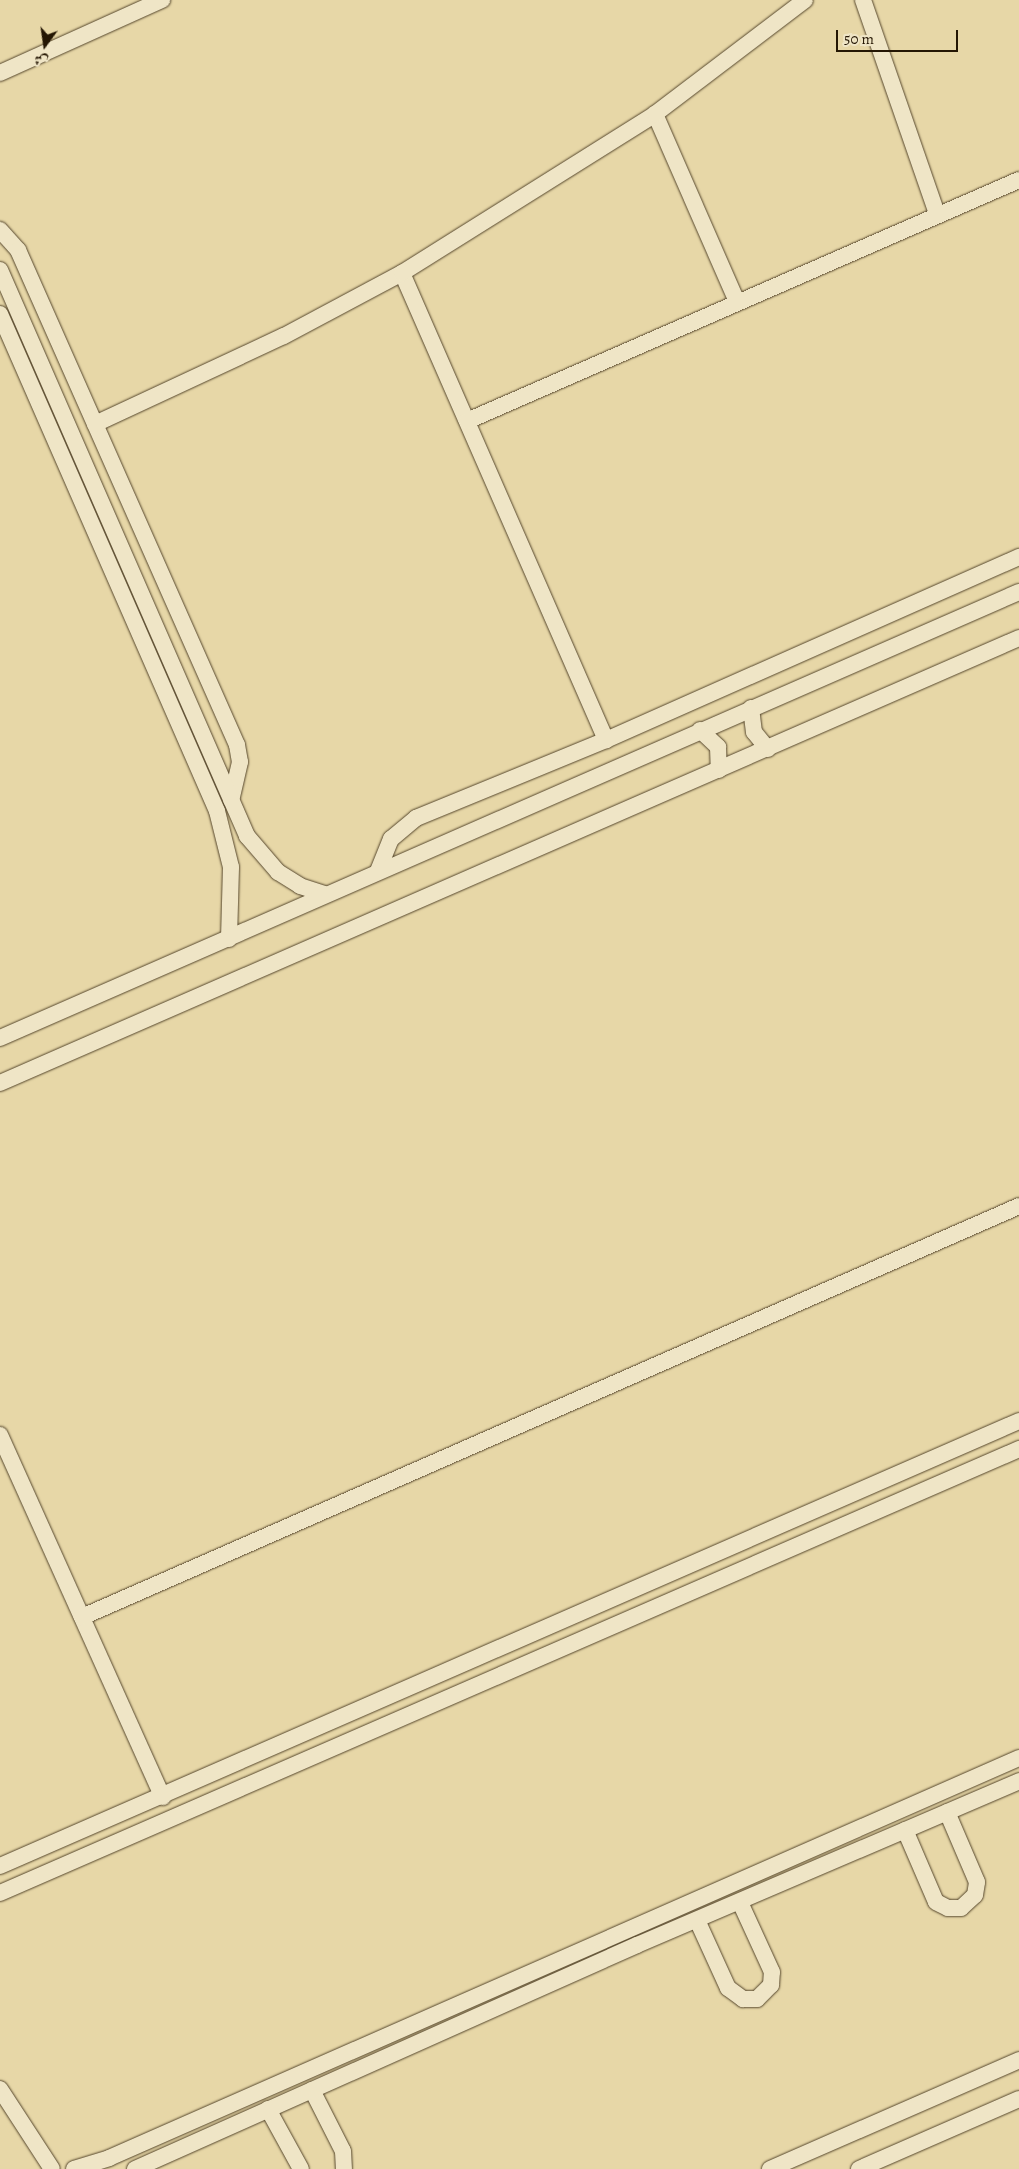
<!DOCTYPE html>
<html>
<head>
<meta charset="utf-8">
<style>
  body { margin:0 }
  #map { position:relative; width:1019px; height:2169px; overflow:hidden; background:#e7d7a7; font-family:Alegreya,Amiri,serif }
  div>[style] { position:absolute }
  [style*='--x'] { left:calc(var(--x)*1px); top:calc(var(--y)*1px); width:calc(var(--w)*1px); rotate:calc(var(--a)*1deg) }
  .roads { filter:drop-shadow(0 0 1px #55462c) drop-shadow(0 0 1px #55462c) }
  .minor>* { height:16px; margin:-8px; padding:0 8px; transform-origin:8px; border-radius:8px; background:#efe5c6 }
  span { translate:-50% -50%; white-space:nowrap; text-align:center; line-height:1.15; -webkit-text-stroke:4.5px #efe5c6; paint-order:stroke }
  .north { position:absolute; left:20px; top:20px; width:50px; height:50px; -webkit-text-stroke:4px #efe5c6; paint-order:stroke; rotate:194deg; font-size:14px; font-weight:700; line-height:20px; text-align:center; color:#241603 }
  .north::after { content:''; display:block; margin:auto; width:18px; height:22px; background:#241603; clip-path:polygon(50% 0,100% 100%,50% 72%,0 100%) }
  .scale { position:absolute; left:836px; top:30px; width:122px; height:22px; box-sizing:border-box; border:2px solid #241603; border-top:0; padding-left:6px; font-size:15px; line-height:18px; white-space:nowrap; color:#241603; -webkit-text-stroke:4px #efe5c6; paint-order:stroke }
</style>
</head>
<body>
<div id="map">
  <div class="roads">
    <div class="minor">
      <i style="--x:863;--y:0;--w:226;--a:70.9"></i>
      <i style="--x:0;--y:73;--w:178;--a:-24.3"></i>
      <i style="--x:655;--y:114;--w:205;--a:66.4"></i>
      <i style="--x:0;--y:230;--w:27;--a:48"></i>
      <i style="--x:18;--y:250;--w:541;--a:66.13"></i>
      <i style="--x:237;--y:745;--w:17;--a:80"></i>
      <i style="--x:240;--y:762;--w:39;--a:103"></i>
      <i style="--x:0;--y:270;--w:618;--a:66.42"></i>
      <i style="--x:247;--y:836;--w:48;--a:49.3"></i>
      <i style="--x:278;--y:872;--w:26;--a:32"></i>
      <i style="--x:300;--y:886;--w:26;--a:18"></i>
      <i style="--x:402;--y:273;--w:510;--a:66.4"></i>
      <i style="--x:0;--y:314;--w:542;--a:66.41"></i>
      <i style="--x:217;--y:811;--w:58;--a:76"></i>
      <i style="--x:231;--y:867;--w:72;--a:91.6"></i>
      <i style="--x:467;--y:421;--w:602;--a:-23.59"></i>
      <i style="--x:95;--y:424;--w:208;--a:-25"></i>
      <i style="--x:284;--y:336;--w:134;--a:-28.1"></i>
      <i style="--x:402;--y:273;--w:299;--a:-32.1"></i>
      <i style="--x:655;--y:114;--w:188;--a:-37.2"></i>
      <i style="--x:751;--y:708;--w:24;--a:83"></i>
      <i style="--x:754;--y:732;--w:22;--a:51"></i>
      <i style="--x:700;--y:730;--w:25;--a:43"></i>
      <i style="--x:718;--y:747;--w:23;--a:88"></i>
      <i style="--x:378;--y:871;--w:35;--a:-68"></i>
      <i style="--x:391;--y:839;--w:33;--a:-40"></i>
      <i style="--x:416;--y:818;--w:205;--a:-22.3"></i>
      <i style="--x:606;--y:740;--w:452;--a:-23.9"></i>
      <i style="--x:0;--y:1038;--w:1112;--a:-23.64"></i>
      <i style="--x:0;--y:1083;--w:1112;--a:-23.59"></i>
      <i style="--x:0;--y:1435;--w:397;--a:65.8"></i>
      <i style="--x:82;--y:1617;--w:1023;--a:-23.68"></i>
      <i style="--x:905;--y:1830;--w:78;--a:66.7"></i>
      <i style="--x:936;--y:1902;--w:13;--a:27"></i>
      <i style="--x:948;--y:1908;--w:13;--a:0"></i>
      <i style="--x:961;--y:1908;--w:19;--a:-43"></i>
      <i style="--x:975;--y:1895;--w:13;--a:-81"></i>
      <i style="--x:977;--y:1882;--w:76;--a:-113.2"></i>
      <i style="--x:0;--y:1866;--w:1112;--a:-23.59"></i>
      <i style="--x:0;--y:1893;--w:1112;--a:-23.54"></i>
      <i style="--x:697;--y:1920;--w:75;--a:65.5"></i>
      <i style="--x:728;--y:1988;--w:19;--a:36"></i>
      <i style="--x:743;--y:1999;--w:14;--a:0"></i>
      <i style="--x:757;--y:1999;--w:20;--a:-45"></i>
      <i style="--x:771;--y:1985;--w:13;--a:-86"></i>
      <i style="--x:772;--y:1972;--w:77;--a:-114.6"></i>
      <i style="--x:0;--y:2089;--w:95;--a:57"></i>
      <i style="--x:312;--y:2090;--w:68;--a:63.1"></i>
      <i style="--x:343;--y:2151;--w:18;--a:87"></i>
      <i style="--x:268;--y:2109;--w:68;--a:61.2"></i>
      <i style="--x:74;--y:2169;--w:37;--a:-17"></i>
      <i style="--x:109;--y:2158;--w:994;--a:-23.73"></i>
      <i style="--x:135;--y:2169;--w:550;--a:-24.05"></i>
      <i style="--x:637;--y:1945;--w:416;--a:-23.2"></i>
      <i style="--x:770;--y:2169;--w:272;--a:-23.6"></i>
      <i style="--x:859;--y:2169;--w:175;--a:-23.6"></i>
    </div>
  </div>
  <div class="north">ش</div>
  <div class="scale">50 m</div>
</div>
</body>
</html>
